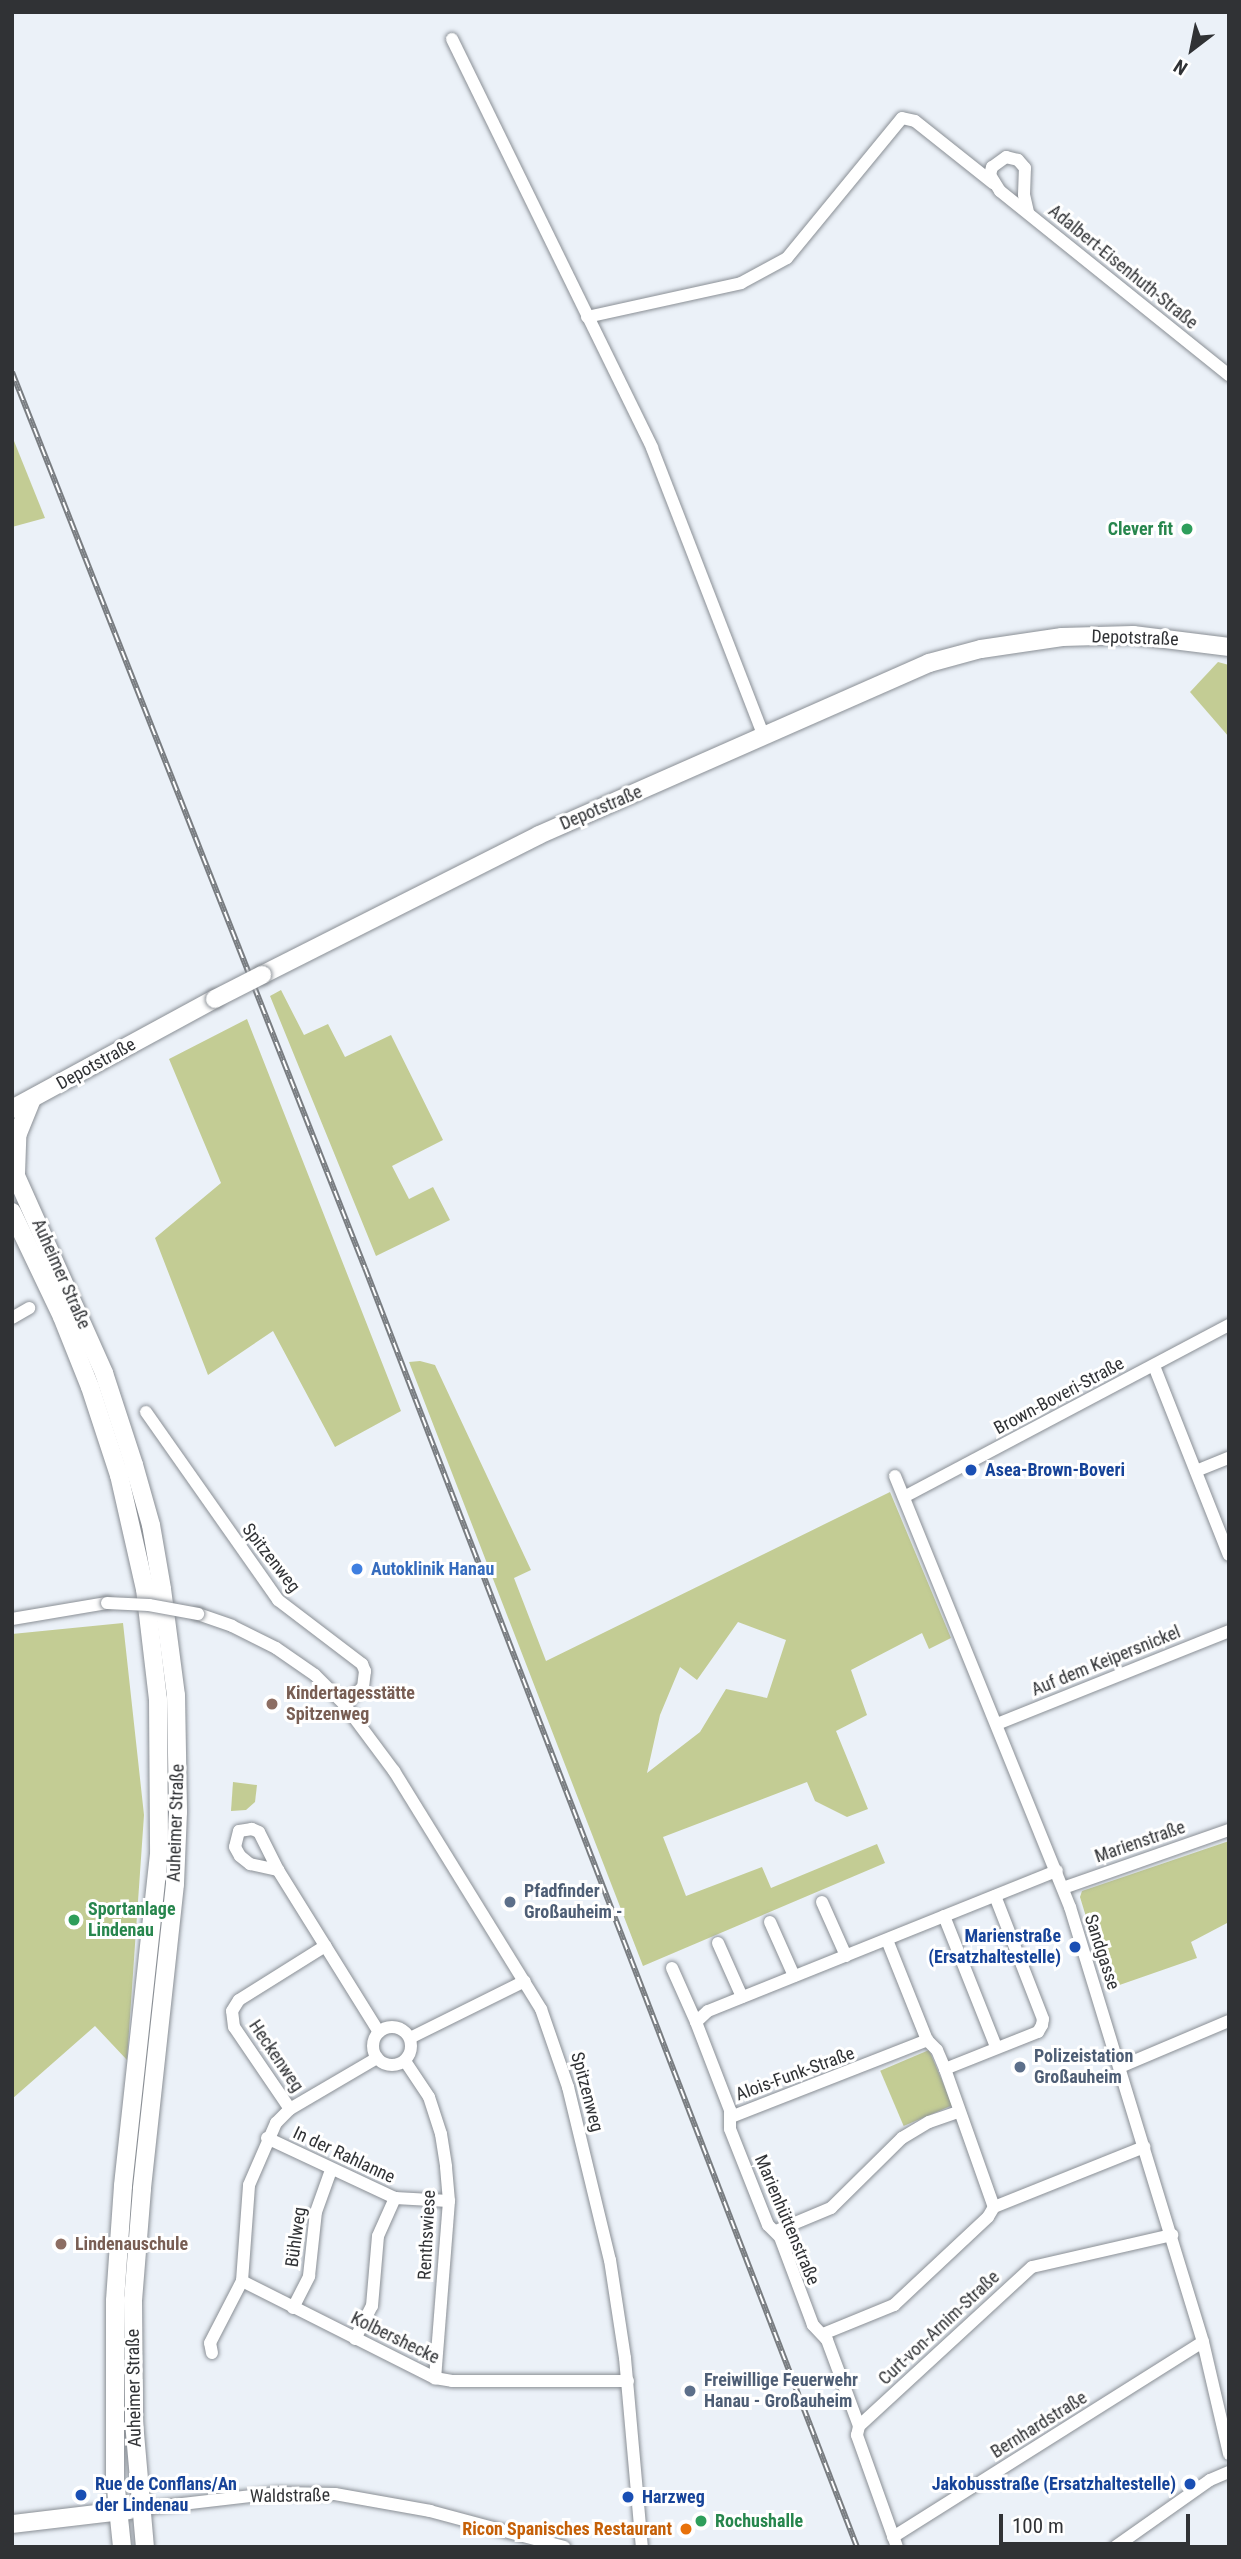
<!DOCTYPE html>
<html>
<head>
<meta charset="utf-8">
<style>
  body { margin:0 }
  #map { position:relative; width:1241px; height:2559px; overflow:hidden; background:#ebf1f8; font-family:"Roboto Condensed",sans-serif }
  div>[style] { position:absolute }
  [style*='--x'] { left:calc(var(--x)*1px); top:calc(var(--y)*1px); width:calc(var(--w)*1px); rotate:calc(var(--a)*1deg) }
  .green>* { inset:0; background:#c3cc94; transform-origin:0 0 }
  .roads { filter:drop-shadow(0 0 2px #8a8f95) drop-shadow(0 0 2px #8a8f95) }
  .minor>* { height:12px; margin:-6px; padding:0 6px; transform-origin:6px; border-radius:6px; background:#fff }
  .minor>.ring { margin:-6px; padding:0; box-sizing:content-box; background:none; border:12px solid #fff; border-radius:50% }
  .secondary>* { height:18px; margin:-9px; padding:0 9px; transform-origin:9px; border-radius:9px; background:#fff }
  .rail>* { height:6px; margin-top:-3px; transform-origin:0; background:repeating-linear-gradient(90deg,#fff 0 10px,#797d81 0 20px); box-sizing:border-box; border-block:2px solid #797d81 }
  .bridges { filter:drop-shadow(0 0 2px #8a8f95) drop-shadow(0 0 2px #8a8f95) }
  .minor-bridge>* { height:12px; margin:-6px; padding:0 6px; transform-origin:6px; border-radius:6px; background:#fff }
  .secondary-bridge>* { height:18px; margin:-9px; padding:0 9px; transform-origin:9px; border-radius:9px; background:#fff }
  .dots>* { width:19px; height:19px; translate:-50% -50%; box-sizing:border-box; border:4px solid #fff; border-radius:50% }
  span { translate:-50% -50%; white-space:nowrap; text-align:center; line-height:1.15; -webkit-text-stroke:6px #fff; paint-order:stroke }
  .street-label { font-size:18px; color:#303235 }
  .leisure-label { font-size:18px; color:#27864d; font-weight:700 }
  .right { translate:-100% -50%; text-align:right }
  .left { translate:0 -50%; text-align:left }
  .transit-label { font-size:18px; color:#164399; font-weight:700 }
  .shop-label { font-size:18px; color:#366cbe; font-weight:700 }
  .education-label { font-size:18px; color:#785e54; font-weight:700 }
  .service-label { font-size:18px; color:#4e5e75; font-weight:700 }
  .food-label { font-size:18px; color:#c56008; font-weight:700 }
  .frame { position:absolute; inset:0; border:14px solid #303235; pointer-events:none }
  .north { position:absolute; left:1157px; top:14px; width:70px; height:70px; -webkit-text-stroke:5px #fff; paint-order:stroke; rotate:212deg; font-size:19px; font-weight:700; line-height:28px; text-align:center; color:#303235 }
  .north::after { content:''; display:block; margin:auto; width:24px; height:32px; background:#303235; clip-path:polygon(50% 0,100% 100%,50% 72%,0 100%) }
  .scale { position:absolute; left:999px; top:2514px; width:191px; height:32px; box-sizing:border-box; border:4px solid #303235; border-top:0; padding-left:9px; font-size:21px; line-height:24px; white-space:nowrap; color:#303235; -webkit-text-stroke:5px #fff; paint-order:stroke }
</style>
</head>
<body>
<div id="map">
  <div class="green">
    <i style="clip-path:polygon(12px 436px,45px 518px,12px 527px)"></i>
    <i style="clip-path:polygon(1218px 662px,1229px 665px,1229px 737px,1190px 692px)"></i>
    <i style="clip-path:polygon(281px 990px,304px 1035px,328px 1024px,345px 1057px,391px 1035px,443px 1140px,392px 1166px,409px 1199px,433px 1187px,450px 1220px,376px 1256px,270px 996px)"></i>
    <i style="clip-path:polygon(247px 1019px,401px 1411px,335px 1447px,273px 1331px,208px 1375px,155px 1238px,221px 1183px,169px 1059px)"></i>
    <i style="clip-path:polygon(evenodd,420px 1361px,435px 1365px,531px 1570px,514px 1578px,546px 1661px,890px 1492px,951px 1638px,929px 1649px,922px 1633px,851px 1670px,867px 1715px,836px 1731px,868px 1809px,847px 1817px,815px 1801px,807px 1782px,663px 1837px,686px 1896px,762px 1867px,771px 1888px,877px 1844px,885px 1863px,643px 1966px,409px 1362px,420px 1361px,738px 1622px,786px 1640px,767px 1698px,726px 1689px,700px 1732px,647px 1773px,660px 1715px,680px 1667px,697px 1680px,738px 1622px)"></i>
    <i style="clip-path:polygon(123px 1623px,144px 1815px,127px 2060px,95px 2026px,12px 2099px,12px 1634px)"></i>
    <i style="clip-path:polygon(233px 1782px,257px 1785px,255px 1802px,246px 1810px,231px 1811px)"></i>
    <i style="clip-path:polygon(1229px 1841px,1229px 1922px,1191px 1942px,1197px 1958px,1108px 1989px,1080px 1897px,1082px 1891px)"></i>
    <i style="left:929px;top:2050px;width:60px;height:53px;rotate:67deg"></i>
  </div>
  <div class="roads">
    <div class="minor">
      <i style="--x:452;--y:39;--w:455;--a:63.9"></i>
      <i style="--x:652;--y:448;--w:310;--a:68.8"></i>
      <i style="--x:1028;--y:212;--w:17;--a:-103"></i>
      <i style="--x:1024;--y:195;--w:27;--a:-88"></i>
      <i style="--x:1025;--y:168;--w:11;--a:-131"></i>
      <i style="--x:1018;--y:160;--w:12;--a:-166"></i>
      <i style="--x:1006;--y:157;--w:17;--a:144"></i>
      <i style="--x:992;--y:167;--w:8;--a:104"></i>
      <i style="--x:990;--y:175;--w:19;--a:58"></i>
      <i style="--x:1000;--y:191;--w:294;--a:38.8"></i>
      <i style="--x:587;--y:317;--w:158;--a:-12.4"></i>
      <i style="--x:741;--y:283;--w:52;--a:-28.5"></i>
      <i style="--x:787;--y:258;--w:181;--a:-50.6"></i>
      <i style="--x:902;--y:118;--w:13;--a:13"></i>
      <i style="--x:915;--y:121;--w:100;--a:38.5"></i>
      <i style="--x:12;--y:1318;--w:20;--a:-30"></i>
      <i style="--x:1154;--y:1366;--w:203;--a:68.4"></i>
      <i style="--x:146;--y:1412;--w:230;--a:54.9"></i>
      <i style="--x:278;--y:1600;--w:106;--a:37.3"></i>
      <i style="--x:362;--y:1664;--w:8;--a:67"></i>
      <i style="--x:365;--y:1671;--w:16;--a:97"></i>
      <i style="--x:363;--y:1687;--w:25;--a:138"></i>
      <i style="--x:1196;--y:1471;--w:35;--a:-22"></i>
      <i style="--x:895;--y:1476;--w:465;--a:67.9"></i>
      <i style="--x:1070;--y:1907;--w:455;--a:73"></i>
      <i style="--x:1203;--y:2342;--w:115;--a:76.9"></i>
      <i style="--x:904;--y:1497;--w:368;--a:-27.9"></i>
      <i style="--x:198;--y:1614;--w:36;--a:19"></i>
      <i style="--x:232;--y:1626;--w:49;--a:26.6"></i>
      <i style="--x:276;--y:1648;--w:47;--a:34.7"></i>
      <i style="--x:315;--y:1675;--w:41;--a:45"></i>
      <i style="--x:344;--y:1704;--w:84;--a:53.3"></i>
      <i style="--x:394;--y:1771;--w:280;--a:58.3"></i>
      <i style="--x:541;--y:2009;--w:83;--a:70.9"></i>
      <i style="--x:568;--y:2087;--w:178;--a:76.4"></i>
      <i style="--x:610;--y:2260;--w:99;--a:81.3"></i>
      <i style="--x:625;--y:2358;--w:190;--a:84.9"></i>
      <i style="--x:12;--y:1619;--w:96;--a:-9.6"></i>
      <i style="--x:997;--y:1724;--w:250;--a:-21.8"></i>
      <i style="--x:278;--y:1870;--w:42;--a:-116.6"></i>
      <i style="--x:259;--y:1832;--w:8;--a:-157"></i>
      <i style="--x:252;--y:1829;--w:13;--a:171"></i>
      <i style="--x:239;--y:1831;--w:16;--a:104"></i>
      <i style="--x:235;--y:1847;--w:10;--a:61"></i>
      <i style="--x:240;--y:1856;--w:13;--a:39"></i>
      <i style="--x:250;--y:1864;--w:29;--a:12"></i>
      <i style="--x:278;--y:1870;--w:191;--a:58.1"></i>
      <i style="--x:1063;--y:1888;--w:176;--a:-19.3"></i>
      <i style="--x:822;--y:1902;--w:59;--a:66"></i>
      <i style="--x:944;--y:1916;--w:141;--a:68.3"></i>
      <i style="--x:770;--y:1922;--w:59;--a:66"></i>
      <i style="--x:887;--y:1940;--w:108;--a:68.2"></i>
      <i style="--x:927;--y:2040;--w:14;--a:45"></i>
      <i style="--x:937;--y:2050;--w:21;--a:67"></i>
      <i style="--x:945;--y:2069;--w:146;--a:70.5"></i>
      <i style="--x:718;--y:1943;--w:59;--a:66"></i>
      <i style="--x:672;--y:1968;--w:59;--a:66"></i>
      <i class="ring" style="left:373px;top:2027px;width:26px;height:26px"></i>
      <i style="--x:410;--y:2038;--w:128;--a:-26.4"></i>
      <i style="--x:405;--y:2061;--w:43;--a:56.3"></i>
      <i style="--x:429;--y:2097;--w:39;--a:72"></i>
      <i style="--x:441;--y:2134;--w:33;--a:81"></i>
      <i style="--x:446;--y:2167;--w:34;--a:85"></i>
      <i style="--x:449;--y:2201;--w:178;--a:94.5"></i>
      <i style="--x:1120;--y:2067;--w:118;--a:-22.9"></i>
      <i style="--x:945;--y:2069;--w:100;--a:-21.7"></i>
      <i style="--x:1038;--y:2032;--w:8;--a:-60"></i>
      <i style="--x:1042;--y:2025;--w:6;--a:-81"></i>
      <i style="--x:1043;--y:2019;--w:132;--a:-111.3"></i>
      <i style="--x:290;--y:2109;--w:99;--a:-124.3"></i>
      <i style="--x:234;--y:2027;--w:16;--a:-97"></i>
      <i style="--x:232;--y:2011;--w:13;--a:-58"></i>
      <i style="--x:239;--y:2000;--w:102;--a:-32.1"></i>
      <i style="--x:731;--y:2117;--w:211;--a:-21.4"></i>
      <i style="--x:267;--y:2138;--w:141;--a:25.1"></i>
      <i style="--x:395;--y:2198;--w:54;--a:3.2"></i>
      <i style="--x:776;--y:2231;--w:60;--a:-22.7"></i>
      <i style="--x:831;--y:2208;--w:100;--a:-44.6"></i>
      <i style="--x:902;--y:2138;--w:31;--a:-31"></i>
      <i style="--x:929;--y:2122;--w:31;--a:-19"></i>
      <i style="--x:242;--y:2281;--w:216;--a:26.7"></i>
      <i style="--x:435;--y:2378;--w:17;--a:10"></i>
      <i style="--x:452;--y:2381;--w:176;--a:0"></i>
      <i style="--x:293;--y:2308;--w:36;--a:-63"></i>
      <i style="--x:309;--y:2276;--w:64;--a:-83.8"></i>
      <i style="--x:316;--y:2212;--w:45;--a:-70.3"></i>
      <i style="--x:823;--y:2334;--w:77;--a:-22.2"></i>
      <i style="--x:894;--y:2305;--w:129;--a:-43.1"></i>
      <i style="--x:988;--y:2217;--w:12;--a:-59"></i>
      <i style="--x:994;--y:2207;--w:162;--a:-21.8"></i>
      <i style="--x:355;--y:2339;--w:37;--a:-63"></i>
      <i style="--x:372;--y:2306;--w:70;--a:-85.1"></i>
      <i style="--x:378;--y:2236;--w:42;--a:-65.9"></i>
      <i style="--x:212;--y:2353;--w:10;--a:-101"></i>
      <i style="--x:210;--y:2343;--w:70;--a:-62.7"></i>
      <i style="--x:242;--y:2281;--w:96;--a:-85.8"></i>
      <i style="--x:249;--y:2185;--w:68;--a:-66.5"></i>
      <i style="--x:276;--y:2123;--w:20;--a:-45"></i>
      <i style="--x:290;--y:2109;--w:101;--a:-30.4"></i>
      <i style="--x:859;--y:2426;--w:92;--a:-110.4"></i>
      <i style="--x:827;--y:2340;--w:21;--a:-133"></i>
      <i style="--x:813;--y:2325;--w:94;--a:-110.6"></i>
      <i style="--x:780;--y:2237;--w:17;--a:-135"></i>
      <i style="--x:768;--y:2225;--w:103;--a:-111.6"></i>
      <i style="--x:730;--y:2129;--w:19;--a:-90"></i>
      <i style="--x:730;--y:2110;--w:94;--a:-111.1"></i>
      <i style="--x:696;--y:2022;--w:16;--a:-43"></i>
      <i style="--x:708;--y:2011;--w:376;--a:-21.9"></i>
      <i style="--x:139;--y:2509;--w:140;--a:-6.6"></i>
      <i style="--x:278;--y:2493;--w:57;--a:1"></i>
      <i style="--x:335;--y:2494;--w:97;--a:10.1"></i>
      <i style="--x:430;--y:2511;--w:139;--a:15"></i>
      <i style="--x:893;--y:2537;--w:366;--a:-32.2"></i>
      <i style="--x:897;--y:2547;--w:119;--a:-109.7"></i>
      <i style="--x:857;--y:2435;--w:9;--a:-77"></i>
      <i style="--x:859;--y:2426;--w:235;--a:-42.6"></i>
      <i style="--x:1032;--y:2267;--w:144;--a:-12.9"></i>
      <i style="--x:1115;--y:2547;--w:116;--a:-35.2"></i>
      <i style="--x:1210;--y:2480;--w:21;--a:-23"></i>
    </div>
    <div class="secondary">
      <i style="--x:262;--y:975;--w:310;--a:-26.8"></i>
      <i style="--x:539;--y:835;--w:426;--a:-23.8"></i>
      <i style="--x:929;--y:663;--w:54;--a:-15.1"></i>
      <i style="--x:981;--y:649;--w:82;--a:-8.4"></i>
      <i style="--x:1062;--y:637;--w:71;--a:-1.6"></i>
      <i style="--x:1133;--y:635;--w:97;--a:7.1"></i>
      <i style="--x:12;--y:1109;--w:231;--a:-28.5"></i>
      <i style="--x:12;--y:1167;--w:226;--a:65.9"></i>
      <i style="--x:104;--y:1373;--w:97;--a:71.9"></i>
      <i style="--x:134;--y:1465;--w:62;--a:74.2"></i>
      <i style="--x:151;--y:1525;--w:65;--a:80.2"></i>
      <i style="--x:162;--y:1589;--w:107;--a:82.5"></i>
      <i style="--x:176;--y:1695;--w:117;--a:89"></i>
      <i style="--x:178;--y:1812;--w:72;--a:92.4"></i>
      <i style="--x:175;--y:1884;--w:307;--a:96.2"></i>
      <i style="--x:142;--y:2189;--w:111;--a:94.6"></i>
      <i style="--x:133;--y:2300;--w:122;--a:89.5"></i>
      <i style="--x:134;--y:2422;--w:125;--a:85"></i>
      <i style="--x:16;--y:1174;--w:38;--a:-88"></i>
      <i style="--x:17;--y:1136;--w:40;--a:-68"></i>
      <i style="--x:12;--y:1212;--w:116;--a:64.5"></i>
      <i style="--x:62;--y:1317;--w:75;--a:68.2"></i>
      <i style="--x:90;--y:1387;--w:93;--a:71.8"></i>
      <i style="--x:119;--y:1475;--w:117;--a:77.2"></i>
      <i style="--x:145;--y:1589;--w:111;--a:83.3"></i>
      <i style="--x:158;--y:1699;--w:155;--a:89.6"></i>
      <i style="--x:159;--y:1854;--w:334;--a:96.2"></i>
      <i style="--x:123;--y:2186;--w:115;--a:94"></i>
      <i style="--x:115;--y:2301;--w:178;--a:90"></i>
      <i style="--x:115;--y:2479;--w:68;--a:84.1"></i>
      <i style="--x:12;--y:2524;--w:118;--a:-6.8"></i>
    </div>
  </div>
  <div class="rail">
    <i style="--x:12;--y:372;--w:963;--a:68.5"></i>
    <i style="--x:365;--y:1268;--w:1370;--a:68.96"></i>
  </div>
  <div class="bridges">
    <div class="minor-bridge">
      <i style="--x:107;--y:1603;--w:42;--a:2.7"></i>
      <i style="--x:149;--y:1605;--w:50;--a:10.4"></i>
    </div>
    <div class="secondary-bridge">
      <i style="--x:215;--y:999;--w:53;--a:-27.1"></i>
    </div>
  </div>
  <div class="dots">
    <i style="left:1187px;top:529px;background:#2e9e5b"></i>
    <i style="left:971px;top:1470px;background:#1a4fb4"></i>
    <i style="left:357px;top:1569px;background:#3f7fe0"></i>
    <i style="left:272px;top:1704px;background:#8d6e63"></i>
    <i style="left:510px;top:1902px;background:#5c6f8a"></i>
    <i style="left:74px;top:1920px;background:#2e9e5b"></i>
    <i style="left:1075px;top:1947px;background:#1a4fb4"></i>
    <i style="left:1020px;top:2067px;background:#5c6f8a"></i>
    <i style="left:61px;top:2244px;background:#8d6e63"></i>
    <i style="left:690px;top:2391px;background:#5c6f8a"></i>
    <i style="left:1190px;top:2484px;background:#1a4fb4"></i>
    <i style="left:81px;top:2495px;background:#1a4fb4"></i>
    <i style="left:628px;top:2497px;background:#1a4fb4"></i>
    <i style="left:701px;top:2521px;background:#2e9e5b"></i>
    <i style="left:686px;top:2529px;background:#e8710a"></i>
  </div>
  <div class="street-label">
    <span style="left:1123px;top:267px;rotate:39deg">Adalbert-Eisenhuth-Straße</span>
    <span style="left:1135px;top:638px;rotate:2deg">Depotstraße</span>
    <span style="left:601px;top:808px;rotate:-23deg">Depotstraße</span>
    <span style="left:96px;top:1064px;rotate:-29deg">Depotstraße</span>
    <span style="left:61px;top:1274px;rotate:66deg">Auheimer Straße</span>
    <span style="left:1059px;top:1396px;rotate:-28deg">Brown-Boveri-Straße</span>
    <span style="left:271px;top:1558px;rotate:52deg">Spitzenweg</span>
    <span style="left:1106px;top:1661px;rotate:-22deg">Auf dem Keipersnickel</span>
    <span style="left:176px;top:1823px;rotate:-88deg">Auheimer Straße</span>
    <span style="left:1140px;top:1842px;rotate:-19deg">Marienstraße</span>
    <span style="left:1102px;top:1952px;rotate:72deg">Sandgasse</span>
    <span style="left:276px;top:2056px;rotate:56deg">Heckenweg</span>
    <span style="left:795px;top:2074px;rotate:-20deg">Alois-Funk-Straße</span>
    <span style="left:587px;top:2092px;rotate:75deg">Spitzenweg</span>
    <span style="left:344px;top:2155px;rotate:25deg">In der Rahlanne</span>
    <span style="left:787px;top:2220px;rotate:67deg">Marienhüttenstraße</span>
    <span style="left:427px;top:2235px;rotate:-87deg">Renthswiese</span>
    <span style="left:296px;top:2237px;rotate:-82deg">Bühlweg</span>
    <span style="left:939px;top:2328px;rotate:-43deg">Curt-von-Arnim-Straße</span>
    <span style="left:395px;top:2338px;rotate:26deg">Kolbershecke</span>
    <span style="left:134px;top:2388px;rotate:-91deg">Auheimer Straße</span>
    <span style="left:1039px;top:2425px;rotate:-32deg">Bernhardstraße</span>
    <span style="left:290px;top:2496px;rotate:-1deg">Waldstraße</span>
  </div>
  <div class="leisure-label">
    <span class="right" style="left:1173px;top:529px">Clever fit</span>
    <span class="left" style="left:88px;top:1920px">Sportanlage<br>Lindenau</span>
    <span class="left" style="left:715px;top:2521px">Rochushalle</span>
  </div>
  <div class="transit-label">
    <span class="left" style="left:985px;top:1470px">Asea-Brown-Boveri</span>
    <span class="right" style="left:1061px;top:1947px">Marienstraße<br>(Ersatzhaltestelle)</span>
    <span class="right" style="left:1176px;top:2484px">Jakobusstraße (Ersatzhaltestelle)</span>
    <span class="left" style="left:95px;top:2495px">Rue de Conflans/An<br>der Lindenau</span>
    <span class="left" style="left:642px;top:2497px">Harzweg</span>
  </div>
  <div class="shop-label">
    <span class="left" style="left:371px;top:1569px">Autoklinik Hanau</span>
  </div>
  <div class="education-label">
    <span class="left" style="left:286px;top:1704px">Kindertagesstätte<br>Spitzenweg</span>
    <span class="left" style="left:75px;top:2244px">Lindenauschule</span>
  </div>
  <div class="service-label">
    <span class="left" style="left:524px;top:1902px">Pfadfinder<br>Großauheim -</span>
    <span class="left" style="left:1034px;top:2067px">Polizeistation<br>Großauheim</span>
    <span class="left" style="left:704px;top:2391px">Freiwillige Feuerwehr<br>Hanau - Großauheim</span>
  </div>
  <div class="food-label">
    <span class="right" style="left:672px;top:2529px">Ricon Spanisches Restaurant</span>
  </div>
  <div class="frame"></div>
  <div class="north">N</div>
  <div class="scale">100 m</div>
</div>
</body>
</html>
